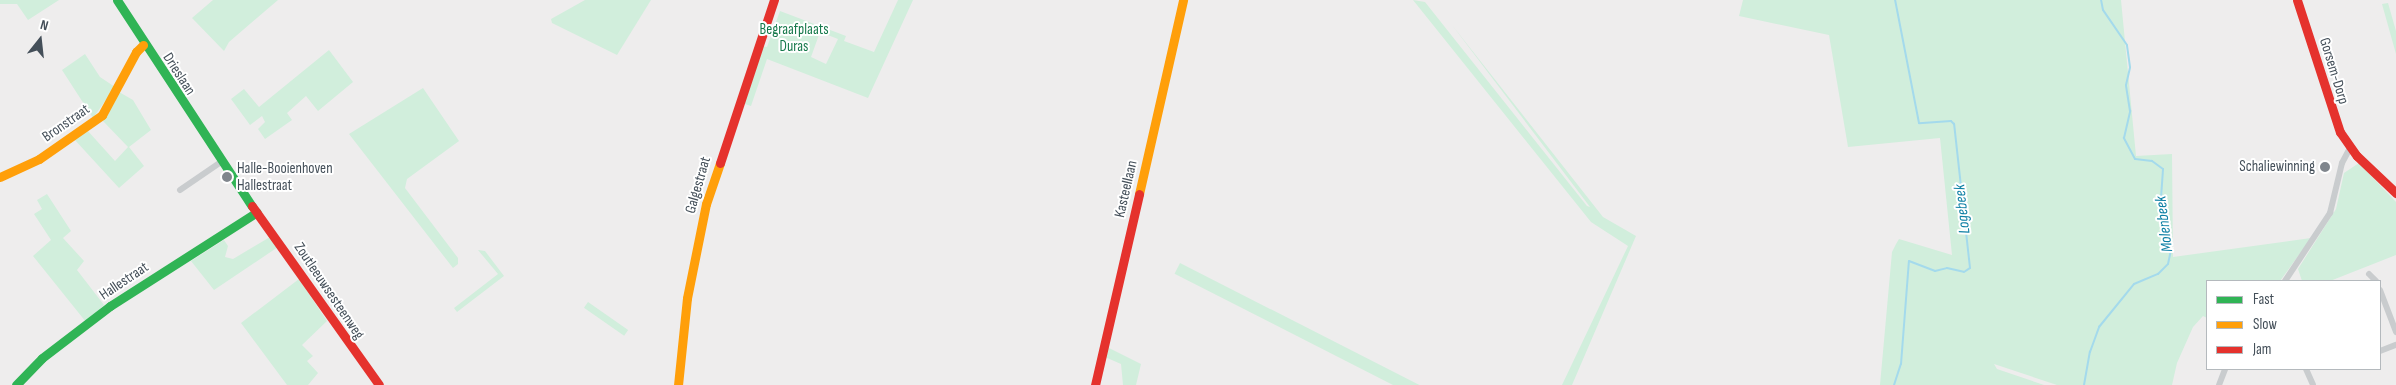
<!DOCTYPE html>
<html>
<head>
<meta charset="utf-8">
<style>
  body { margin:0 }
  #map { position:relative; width:2396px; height:385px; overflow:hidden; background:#eeeded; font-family:"Sofia Sans Condensed",sans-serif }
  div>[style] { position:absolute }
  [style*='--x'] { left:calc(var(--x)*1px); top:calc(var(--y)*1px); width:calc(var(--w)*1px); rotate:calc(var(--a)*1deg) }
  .green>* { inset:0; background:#d1eedc; transform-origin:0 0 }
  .stream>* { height:2px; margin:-1px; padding:0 1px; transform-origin:1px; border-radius:1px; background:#a4daec }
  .street>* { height:6px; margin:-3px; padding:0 3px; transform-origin:3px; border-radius:3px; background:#c9ccce }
  .fast>* { height:9px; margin:-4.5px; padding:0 4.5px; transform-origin:4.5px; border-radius:4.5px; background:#30b455 }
  .slow>* { height:9px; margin:-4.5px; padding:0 4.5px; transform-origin:4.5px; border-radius:4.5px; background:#ff9f0a }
  .jam>* { height:9px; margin:-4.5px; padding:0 4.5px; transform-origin:4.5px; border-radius:4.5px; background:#e5322d }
  .dots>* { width:14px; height:14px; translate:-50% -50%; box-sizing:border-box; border:2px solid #fff; border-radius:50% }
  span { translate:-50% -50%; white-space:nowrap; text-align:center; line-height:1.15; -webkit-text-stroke:4px #fff; paint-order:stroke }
  .park-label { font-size:15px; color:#16794b }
  .street-label { font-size:15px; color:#444f59 }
  .poi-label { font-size:15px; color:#444f59 }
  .right { translate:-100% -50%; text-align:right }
  .left { translate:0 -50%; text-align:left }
  .water-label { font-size:16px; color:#0c7fa4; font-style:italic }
  .legend { position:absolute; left:2206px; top:280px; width:175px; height:90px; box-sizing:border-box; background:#fff; border:1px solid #b4b9bd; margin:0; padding:6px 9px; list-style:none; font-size:15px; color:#444f59 }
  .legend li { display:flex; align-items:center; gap:10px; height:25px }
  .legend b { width:25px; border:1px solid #b4b9bd }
  .north { position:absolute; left:15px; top:15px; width:50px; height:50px; -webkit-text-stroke:4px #fff; paint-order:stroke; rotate:16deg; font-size:14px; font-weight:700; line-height:20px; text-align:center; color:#444f59 }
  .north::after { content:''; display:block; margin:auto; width:18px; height:22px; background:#444f59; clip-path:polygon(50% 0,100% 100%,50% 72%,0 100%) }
</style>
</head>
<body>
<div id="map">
  <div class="green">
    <i style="clip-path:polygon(0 0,59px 0,28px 20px,17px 4px,0 4px)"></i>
    <i style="clip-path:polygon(213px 0,278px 0,229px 42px,224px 51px,192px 18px)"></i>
    <i style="clip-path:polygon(585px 0,651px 0,617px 55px,552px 23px,551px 19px)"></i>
    <i style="clip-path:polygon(evenodd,898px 0,913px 0,868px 98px,767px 59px,751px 106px,742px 103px,762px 46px,767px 47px,780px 11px,846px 36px,844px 41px,874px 52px,898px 0,820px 32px,838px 39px,826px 64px,811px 57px,820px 32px)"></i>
    <i style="clip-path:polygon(1413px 0,1425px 2px,1587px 206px,1590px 207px,1452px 25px,1603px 217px,1636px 236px,1572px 385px,1562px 385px,1628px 246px,1591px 222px)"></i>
    <i style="clip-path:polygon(1743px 0,2121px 0,2136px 156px,2172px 154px,2173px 257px,2311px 238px,2280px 281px,2207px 281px,2207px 318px,2203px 316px,2193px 327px,2177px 363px,2172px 385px,2057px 385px,1994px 364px,1997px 369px,2044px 385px,1880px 385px,1892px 252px,1896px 244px,1899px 239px,1952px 255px,1940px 138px,1848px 147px,1829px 35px,1739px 16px)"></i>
    <i style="clip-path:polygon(2388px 3px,2396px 31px,2396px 54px,2382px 4px)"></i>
    <i style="clip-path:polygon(329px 50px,353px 82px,318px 111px,306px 96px,287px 113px,292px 120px,265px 139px,258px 129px,265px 122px,262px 116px,250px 125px,231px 99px,244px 89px,259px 107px)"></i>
    <i style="clip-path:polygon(85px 54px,100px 77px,115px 87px,93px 118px,62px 70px)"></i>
    <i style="clip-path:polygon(423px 88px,459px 141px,407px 179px,405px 188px,458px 258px,458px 264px,453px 268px,349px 134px)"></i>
    <i style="clip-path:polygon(119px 92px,133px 100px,151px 130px,129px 147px,144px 166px,119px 188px,74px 139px,87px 130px,115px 161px,128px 147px,102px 120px)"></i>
    <i style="clip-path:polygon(2359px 163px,2396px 202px,2396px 255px,2330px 281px,2302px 281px,2298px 269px,2336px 209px,2344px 173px)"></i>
    <i style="clip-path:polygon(47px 194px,71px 231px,63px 238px,84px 261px,77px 270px,104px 305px,86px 322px,33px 256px,51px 240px,34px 214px,42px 209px,37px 200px)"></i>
    <i style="clip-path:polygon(270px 237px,278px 247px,214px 290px,191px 261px,224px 240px,228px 246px,225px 257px,233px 259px)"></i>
    <i style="clip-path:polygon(478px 250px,485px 251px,504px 276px,457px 312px,454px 308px,498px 274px)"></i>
    <i style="left:1180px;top:263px;width:271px;height:12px;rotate:27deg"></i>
    <i style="clip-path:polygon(299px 279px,327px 321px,302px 345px,313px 356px,307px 361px,318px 373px,308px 385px,287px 385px,241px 323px)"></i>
    <i style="left:588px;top:302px;width:49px;height:7px;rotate:35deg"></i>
    <i style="clip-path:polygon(1107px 347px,1141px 364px,1136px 385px,1123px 385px,1121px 364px,1105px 357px)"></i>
  </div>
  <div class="stream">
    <i style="--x:1894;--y:385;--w:22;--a:-72"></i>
    <i style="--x:1901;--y:364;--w:103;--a:-85.6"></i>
    <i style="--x:1909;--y:261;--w:28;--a:21"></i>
    <i style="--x:1935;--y:271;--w:12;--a:-14"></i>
    <i style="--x:1947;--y:268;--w:17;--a:13"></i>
    <i style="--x:1964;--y:272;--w:7;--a:-34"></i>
    <i style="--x:1970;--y:268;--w:145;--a:-96.3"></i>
    <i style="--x:1954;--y:124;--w:4;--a:-135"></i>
    <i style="--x:1951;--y:121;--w:32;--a:176"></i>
    <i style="--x:1919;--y:123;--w:125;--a:-101"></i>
    <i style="--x:2084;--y:385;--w:34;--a:-80"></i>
    <i style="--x:2090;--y:352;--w:27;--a:-70"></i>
    <i style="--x:2099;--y:327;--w:55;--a:-50.9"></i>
    <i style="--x:2134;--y:284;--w:26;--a:-23"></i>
    <i style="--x:2158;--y:274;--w:14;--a:-45"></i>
    <i style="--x:2168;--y:264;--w:14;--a:-78"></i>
    <i style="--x:2171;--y:250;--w:53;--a:-100.9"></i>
    <i style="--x:2161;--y:198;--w:29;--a:-86"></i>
    <i style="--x:2163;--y:169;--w:14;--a:-144"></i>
    <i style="--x:2152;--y:161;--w:17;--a:-173"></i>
    <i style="--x:2135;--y:159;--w:24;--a:-118"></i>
    <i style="--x:2124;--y:138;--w:28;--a:-77"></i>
    <i style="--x:2130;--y:111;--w:26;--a:-99"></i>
    <i style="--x:2126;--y:85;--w:18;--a:-77"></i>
    <i style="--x:2130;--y:67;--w:22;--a:-98"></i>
    <i style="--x:2127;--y:45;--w:42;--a:-124.4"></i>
    <i style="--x:2103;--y:10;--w:10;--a:-101"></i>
  </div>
  <div class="street">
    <i style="--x:180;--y:190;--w:50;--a:-34.3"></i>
    <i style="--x:2369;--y:274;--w:10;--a:45"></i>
    <i style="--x:2285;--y:281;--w:82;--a:-56.5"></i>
    <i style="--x:2330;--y:213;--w:51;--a:-76.5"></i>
    <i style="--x:2342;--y:163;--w:17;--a:-62"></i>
    <i style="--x:2380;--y:290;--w:45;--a:69.1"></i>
    <i style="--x:2380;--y:351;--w:17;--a:-21"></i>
    <i style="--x:2306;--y:369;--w:17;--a:66"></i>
    <i style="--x:2219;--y:385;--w:17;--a:-69"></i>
  </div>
  <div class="fast">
    <i style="--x:117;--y:0;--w:246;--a:56.8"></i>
    <i style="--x:16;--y:385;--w:37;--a:-46"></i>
    <i style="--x:42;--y:358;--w:86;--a:-37.4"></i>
    <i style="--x:110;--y:306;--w:174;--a:-32.6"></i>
  </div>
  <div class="slow">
    <i style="--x:0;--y:177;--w:43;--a:-24.8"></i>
    <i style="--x:39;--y:159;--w:77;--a:-34.9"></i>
    <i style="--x:102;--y:115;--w:72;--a:-61.6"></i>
    <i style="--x:136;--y:52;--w:10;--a:-45"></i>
    <i style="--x:1139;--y:194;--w:199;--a:-77.2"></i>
    <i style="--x:678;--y:385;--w:87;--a:-84.1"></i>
    <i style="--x:687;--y:298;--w:96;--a:-78.6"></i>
    <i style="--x:706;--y:204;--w:43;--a:-71.1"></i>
  </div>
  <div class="jam">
    <i style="--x:2297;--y:0;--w:139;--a:72"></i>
    <i style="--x:2340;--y:132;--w:29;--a:55"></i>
    <i style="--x:2357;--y:156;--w:54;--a:43.5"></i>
    <i style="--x:720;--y:163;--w:172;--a:-71.7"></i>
    <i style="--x:252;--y:206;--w:219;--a:54.6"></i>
    <i style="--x:1095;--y:385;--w:196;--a:-77"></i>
  </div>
  <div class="dots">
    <i style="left:2325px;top:167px;background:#80868d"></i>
    <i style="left:227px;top:177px;background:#80868d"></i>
  </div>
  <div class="park-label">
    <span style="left:794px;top:38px">Begraafplaats<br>Duras</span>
  </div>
  <div class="street-label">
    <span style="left:2334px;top:71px;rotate:73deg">Gorsem-Dorp</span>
    <span style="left:179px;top:74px;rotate:57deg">Drieslaan</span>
    <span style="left:66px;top:123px;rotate:-35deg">Bronstraat</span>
    <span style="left:698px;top:185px;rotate:-74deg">Galgestraat</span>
    <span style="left:1126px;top:189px;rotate:-77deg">Kasteellaan</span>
    <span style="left:124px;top:281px;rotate:-34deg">Hallestraat</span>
    <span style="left:329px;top:291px;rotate:56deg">Zoutleeuwsesteenweg</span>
  </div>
  <div class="poi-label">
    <span class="right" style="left:2315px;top:167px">Schaliewinning</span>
    <span class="left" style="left:237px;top:177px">Halle-Booienhoven<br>Hallestraat</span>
  </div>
  <div class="water-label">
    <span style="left:1963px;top:209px;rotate:-96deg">Logebeek</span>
    <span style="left:2165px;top:224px;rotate:-97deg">Molenbeek</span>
  </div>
  <ul class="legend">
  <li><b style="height:6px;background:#30b455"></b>Fast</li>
  <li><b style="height:6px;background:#ff9f0a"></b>Slow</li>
  <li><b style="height:6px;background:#e5322d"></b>Jam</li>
  </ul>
  <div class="north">N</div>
</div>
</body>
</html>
